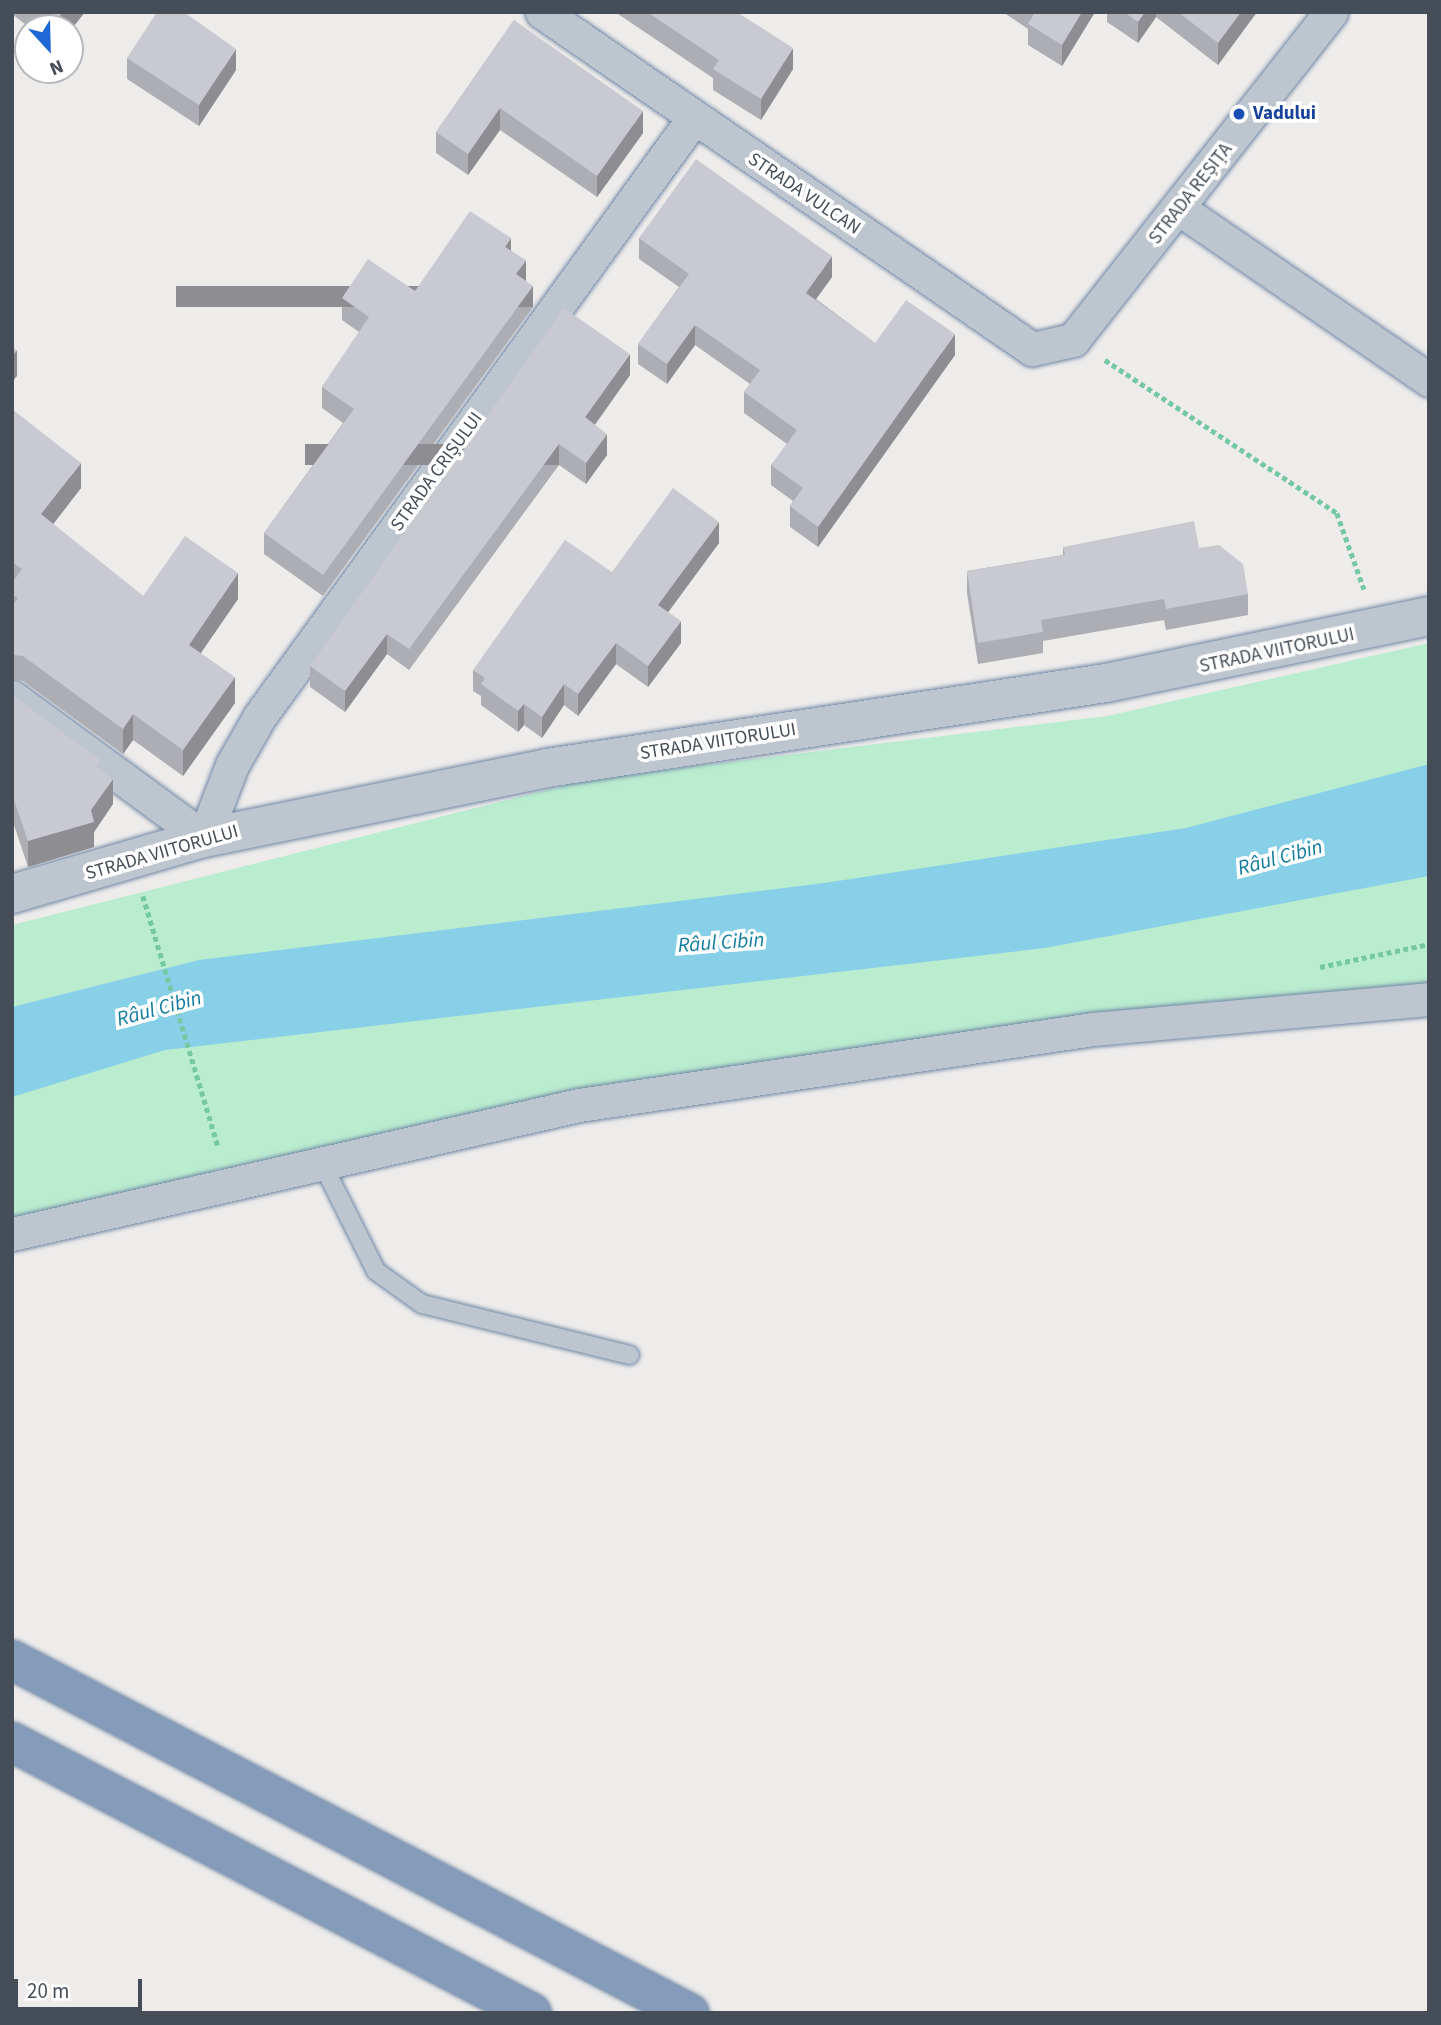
<!DOCTYPE html>
<html>
<head>
<meta charset="utf-8">
<style>
  body { margin:0 }
  #map { position:relative; width:1441px; height:2025px; overflow:hidden; background:#eeeceb; font-family:"Source Sans 3",sans-serif }
  div>[style] { position:absolute }
  [style*='--x'] { left:calc(var(--x)*1px); top:calc(var(--y)*1px); width:calc(var(--w)*1px); rotate:calc(var(--a)*1deg) }
  .green>* { inset:0; background:#baeccf }
  .water>* { inset:0; background:#88d0e8 }
  .path>* { height:4.5px; margin-top:-2.25px; transform-origin:0; background:repeating-linear-gradient(90deg,#74c8a2 0 5px,transparent 0 8.5px) }
  .roads { filter:drop-shadow(0 0 2px #7087a5) drop-shadow(0 0 2px #7087a5) }
  .service>* { height:18px; margin:-9px; padding:0 9px; transform-origin:9px; border-radius:9px; background:#bdc5ce }
  .minor>* { height:33px; margin:-16.5px; padding:0 16.5px; transform-origin:16.5px; border-radius:16.5px; background:#bdc5ce }
  .tertiary>* { height:38px; margin:-19px; padding:0 19px; transform-origin:19px; border-radius:19px; background:#bdc5ce }
  .motorway>* { height:38px; margin:-19px; padding:0 19px; transform-origin:19px; border-radius:19px; background:#849cba }
  .wall>* { inset:0; background:#adaeb4 }
  .shaded-wall>* { inset:0; background:#8d8d92; transform-origin:0 0 }
  .building>* { inset:0; background:#c9cad1 }
  .dots>* { width:19px; height:19px; translate:-50% -50%; box-sizing:border-box; border:4px solid #fff; border-radius:50% }
  span { translate:-50% -50%; white-space:nowrap; text-align:center; line-height:1.15; -webkit-text-stroke:7px #fff; paint-order:stroke }
  .transit-label { font-size:19px; color:#164399; font-weight:700 }
  .left { translate:0 -50%; text-align:left }
  .street-label { font-size:19px; color:#454e58 }
  .water-label { font-size:21px; color:#117c9f; font-style:italic }
  .frame { position:absolute; inset:0; border:14px solid #454e58; pointer-events:none }
  .north { position:absolute; left:14px; top:14px; width:70px; height:70px; box-sizing:border-box; background:#fff; border:2px solid #b5b8bc; border-radius:50%; rotate:158deg; font-size:19px; font-weight:700; line-height:28px; text-align:center; color:#454e58 }
  .north::after { content:''; display:block; margin:auto; width:24px; height:32px; background:#1f67d5; clip-path:polygon(50% 0,100% 100%,50% 72%,0 100%) }
  .scale { position:absolute; left:14px; top:1979px; width:128px; height:32px; box-sizing:border-box; border:4px solid #454e58; border-top:0; padding-left:9px; font-size:21px; line-height:24px; white-space:nowrap; color:#454e58; -webkit-text-stroke:5px #fff; paint-order:stroke }
</style>
</head>
<body>
<div id="map">
  <div class="green">
    <i style="clip-path:polygon(1429px 643px,1429px 982px,1396px 993px,373px 1145px,12px 1239px,12px 925px,590px 779px,1107px 716px)"></i>
  </div>
  <div class="water">
    <i style="clip-path:polygon(1429px 764px,1429px 876px,1045px 948px,165px 1050px,12px 1097px,12px 1007px,199px 960px,824px 883px,1186px 828px)"></i>
  </div>
  <div class="path">
    <i style="--x:1105;--y:360;--w:278;--a:33.4"></i>
    <i style="--x:1337;--y:513;--w:81;--a:70.4"></i>
    <i style="--x:143;--y:896;--w:261;--a:73.3"></i>
    <i style="--x:1320;--y:967;--w:111;--a:-11.9"></i>
  </div>
  <div class="roads">
    <div class="service">
      <i style="--x:323;--y:1165;--w:119;--a:63.4"></i>
      <i style="--x:376;--y:1271;--w:57;--a:35.7"></i>
      <i style="--x:422;--y:1304;--w:214;--a:13.8"></i>
    </div>
    <div class="minor">
      <i style="--x:542;--y:12;--w:595;--a:34.52"></i>
      <i style="--x:1032;--y:349;--w:42;--a:-12.4"></i>
      <i style="--x:1073;--y:340;--w:417;--a:-51.8"></i>
      <i style="--x:1181;--y:210;--w:301;--a:34.4"></i>
      <i style="--x:12;--y:697;--w:238;--a:36.3"></i>
      <i style="--x:204;--y:838;--w:78;--a:-69"></i>
      <i style="--x:232;--y:765;--w:56;--a:-60.3"></i>
      <i style="--x:260;--y:716;--w:737;--a:-54.05"></i>
      <i style="--x:12;--y:1234;--w:581;--a:-12.82"></i>
      <i style="--x:579;--y:1105;--w:520;--a:-8.41"></i>
      <i style="--x:1093;--y:1029;--w:337;--a:-5.1"></i>
    </div>
    <div class="tertiary">
      <i style="--x:12;--y:894;--w:200;--a:-16.3"></i>
      <i style="--x:204;--y:838;--w:350;--a:-11.5"></i>
      <i style="--x:547;--y:768;--w:565;--a:-8.65"></i>
      <i style="--x:1106;--y:683;--w:330;--a:-11.7"></i>
    </div>
    <div class="motorway">
      <i style="--x:12;--y:1660;--w:764;--a:27.54"></i>
      <i style="--x:12;--y:1742;--w:586;--a:27.53"></i>
    </div>
  </div>
  <div class="wall">
    <i style="clip-path:polygon(12px 12px,85px 12px,70px 31px,70px 28px,30px 28px,12px 14px)"></i>
    <i style="clip-path:polygon(615px 12px,737px 12px,793px 69px,761px 120px,713px 90px,713px 78px)"></i>
    <i style="clip-path:polygon(1003px 12px,1095px 12px,1062px 66px,1028px 45px,1028px 29px)"></i>
    <i style="clip-path:polygon(1107px 12px,1257px 12px,1218px 65px,1156px 17px,1138px 43px,1107px 22px)"></i>
    <i style="clip-path:polygon(514px 20px,643px 133px,597px 197px,500px 130px,468px 175px,436px 153px,436px 132px)"></i>
    <i style="clip-path:polygon(127px 58px,236px 70px,199px 126px,127px 79px)"></i>
    <i style="clip-path:polygon(639px 238px,832px 277px,816px 299px,875px 343px,955px 355px,818px 547px,790px 527px,790px 506px,793px 501px,771px 485px,771px 465px,787px 444px,744px 413px,744px 392px,750px 384px,695px 345px,667px 384px,638px 364px,638px 344px,679px 287px,639px 259px)"></i>
    <i style="clip-path:polygon(511px 250px,526px 281px,533px 307px,323px 596px,264px 554px,264px 533px,343px 423px,322px 408px,322px 387px,359px 332px,342px 320px,342px 298px,415px 291px)"></i>
    <i style="clip-path:polygon(630px 375px,595px 425px,607px 455px,586px 484px,559px 465px,409px 670px,387px 654px,345px 712px,310px 687px,310px 666px)"></i>
    <i style="clip-path:polygon(12px 409px,81px 488px,53px 524px,143px 596px,238px 599px,201px 653px,235px 703px,183px 776px,133px 740px,123px 754px,23px 681px,12px 680px)"></i>
    <i style="clip-path:polygon(719px 543px,668px 612px,681px 643px,648px 687px,616px 664px,578px 716px,564px 705px,542px 738px,524px 725px,518px 732px,481px 705px,481px 696px,473px 691px,473px 670px,612px 572px)"></i>
    <i style="clip-path:polygon(1063px 547px,1199px 548px,1248px 594px,1248px 615px,1166px 630px,1164px 620px,1043px 641px,1043px 653px,978px 664px,967px 593px,967px 571px,1063px 555px)"></i>
    <i style="clip-path:polygon(12px 695px,100px 769px,113px 804px,94px 832px,94px 847px,28px 867px,12px 819px)"></i>
  </div>
  <div class="shaded-wall">
    <i style="clip-path:polygon(63px 12px,85px 12px,70px 31px,70px 28px,56px 28px,56px 20px)"></i>
    <i style="clip-path:polygon(1082px 12px,1095px 12px,1062px 66px,1062px 45px)"></i>
    <i style="clip-path:polygon(1145px 12px,1156px 12px,1156px 17px,1138px 43px,1138px 22px)"></i>
    <i style="clip-path:polygon(1241px 12px,1257px 12px,1218px 65px,1218px 43px)"></i>
    <i style="clip-path:polygon(793px 48px,793px 69px,761px 120px,761px 99px)"></i>
    <i style="clip-path:polygon(236px 49px,236px 70px,199px 126px,199px 105px)"></i>
    <i style="clip-path:polygon(500px 108px,500px 130px,468px 175px,468px 154px)"></i>
    <i style="clip-path:polygon(643px 111px,643px 133px,597px 197px,597px 176px)"></i>
    <i style="clip-path:polygon(511px 238px,511px 260px,505px 247px)"></i>
    <i style="clip-path:polygon(832px 256px,832px 277px,806px 313px,806px 293px)"></i>
    <i style="clip-path:polygon(526px 260px,526px 282px,516px 274px)"></i>
    <i style="left:533px;top:286px;width:21px;height:357px;rotate:90deg"></i>
    <i style="clip-path:polygon(695px 325px,695px 345px,667px 384px,667px 364px)"></i>
    <i style="clip-path:polygon(955px 334px,955px 355px,818px 547px,818px 527px)"></i>
    <i style="clip-path:polygon(17px 350px,17px 376px,12px 382px,12px 356px)"></i>
    <i style="clip-path:polygon(630px 354px,630px 375px,585px 438px,585px 417px)"></i>
    <i style="clip-path:polygon(607px 434px,607px 455px,586px 484px,586px 463px)"></i>
    <i style="left:559px;top:444px;width:21px;height:254px;rotate:90deg"></i>
    <i style="clip-path:polygon(81px 463px,81px 488px,41px 540px,41px 514px)"></i>
    <i style="clip-path:polygon(719px 522px,719px 543px,658px 626px,658px 605px)"></i>
    <i style="clip-path:polygon(238px 573px,238px 599px,189px 670px,189px 645px)"></i>
    <i style="clip-path:polygon(681px 621px,681px 643px,648px 687px,648px 666px)"></i>
    <i style="clip-path:polygon(387px 634px,387px 654px,345px 712px,345px 691px)"></i>
    <i style="clip-path:polygon(616px 643px,616px 664px,578px 716px,578px 694px)"></i>
    <i style="clip-path:polygon(235px 677px,235px 703px,183px 776px,183px 750px)"></i>
    <i style="clip-path:polygon(564px 684px,564px 705px,542px 738px,542px 717px)"></i>
    <i style="clip-path:polygon(524px 704px,524px 725px,518px 732px,518px 711px)"></i>
    <i style="clip-path:polygon(133px 714px,133px 740px,123px 754px,123px 729px)"></i>
    <i style="clip-path:polygon(113px 779px,113px 804px,94px 832px,94px 847px,28px 867px,28px 841px,91px 810px)"></i>
  </div>
  <div class="building">
    <i style="clip-path:polygon(46px 12px,63px 12px,56px 20px)"></i>
    <i style="clip-path:polygon(157px 12px,184px 12px,236px 49px,199px 105px,127px 58px)"></i>
    <i style="clip-path:polygon(647px 12px,737px 12px,793px 48px,761px 99px,713px 69px,719px 60px)"></i>
    <i style="clip-path:polygon(1035px 12px,1082px 12px,1062px 45px,1028px 24px)"></i>
    <i style="clip-path:polygon(1124px 12px,1145px 12px,1138px 22px)"></i>
    <i style="clip-path:polygon(1178px 12px,1241px 12px,1218px 43px)"></i>
    <i style="clip-path:polygon(514px 20px,643px 111px,597px 176px,500px 108px,468px 154px,436px 132px)"></i>
    <i style="clip-path:polygon(696px 159px,832px 256px,806px 293px,875px 343px,906px 300px,955px 334px,818px 527px,790px 506px,803px 488px,771px 465px,797px 430px,744px 392px,760px 370px,695px 325px,667px 364px,638px 344px,689px 274px,639px 238px)"></i>
    <i style="clip-path:polygon(470px 211px,511px 238px,505px 247px,526px 260px,516px 274px,533px 286px,323px 575px,264px 533px,354px 409px,322px 387px,369px 317px,342px 298px,368px 259px,415px 291px)"></i>
    <i style="clip-path:polygon(564px 308px,630px 354px,585px 417px,607px 434px,586px 463px,559px 444px,409px 649px,387px 634px,345px 691px,310px 666px)"></i>
    <i style="clip-path:polygon(12px 347px,17px 350px,12px 356px)"></i>
    <i style="clip-path:polygon(12px 409px,81px 463px,41px 514px,143px 596px,185px 536px,238px 573px,189px 645px,235px 677px,183px 750px,133px 714px,123px 729px,23px 656px,12px 655px,12px 606px,18px 598px,12px 595px,12px 583px,22px 569px,12px 562px)"></i>
    <i style="clip-path:polygon(673px 488px,719px 522px,658px 605px,681px 621px,648px 666px,616px 643px,578px 694px,564px 684px,542px 717px,524px 704px,518px 711px,481px 684px,485px 678px,473px 670px,565px 540px,612px 572px)"></i>
    <i style="clip-path:polygon(1194px 521px,1199px 548px,1219px 545px,1243px 564px,1248px 594px,1166px 609px,1164px 599px,1041px 620px,1043px 632px,978px 643px,967px 571px,1065px 555px,1063px 547px)"></i>
    <i style="clip-path:polygon(12px 695px,100px 760px,96px 766px,113px 779px,91px 810px,94px 822px,28px 841px,12px 794px)"></i>
  </div>
  <div class="dots">
    <i style="left:1239px;top:114px;background:#1a4fb4"></i>
  </div>
  <div class="transit-label">
    <span class="left" style="left:1253px;top:114px">Vadului</span>
  </div>
  <div class="street-label">
    <span style="left:804px;top:194px;rotate:34deg">STRADA VULCAN</span>
    <span style="left:1191px;top:194px;rotate:-52deg">STRADA REȘIȚA</span>
    <span style="left:437px;top:472px;rotate:-54deg">STRADA CRIȘULUI</span>
    <span style="left:1277px;top:651px;rotate:-12deg">STRADA VIITORULUI</span>
    <span style="left:718px;top:742px;rotate:-9deg">STRADA VIITORULUI</span>
    <span style="left:162px;top:853px;rotate:-16deg">STRADA VIITORULUI</span>
  </div>
  <div class="water-label">
    <span style="left:1280px;top:857px;rotate:-15deg">Râul Cibin</span>
    <span style="left:721px;top:942px;rotate:-4deg">Râul Cibin</span>
    <span style="left:159px;top:1008px;rotate:-15deg">Râul Cibin</span>
  </div>
  <div class="frame"></div>
  <div class="north">N</div>
  <div class="scale">20 m</div>
</div>
</body>
</html>
